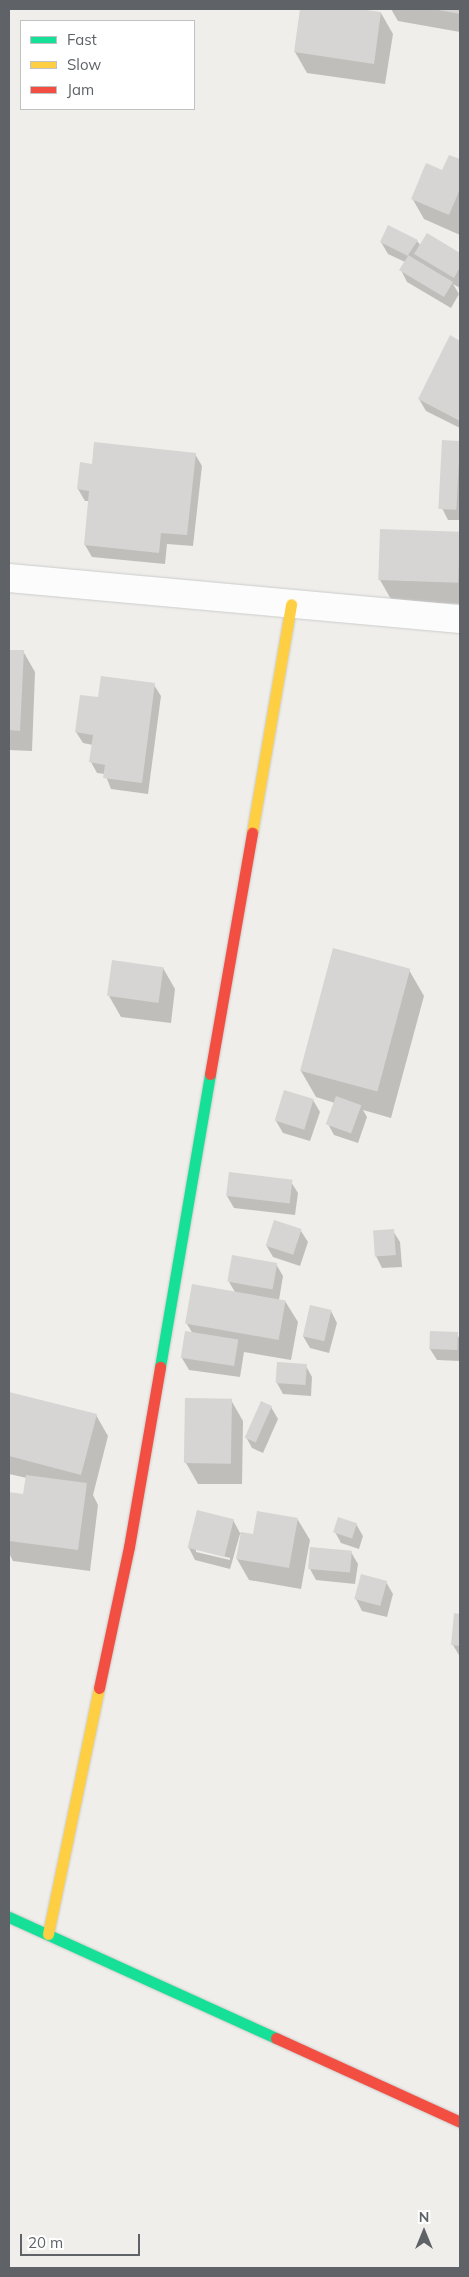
<!DOCTYPE html>
<html>
<head>
<meta charset="utf-8">
<style>
  body { margin:0 }
  #map { position:relative; width:469px; height:2277px; overflow:hidden; background:#efeeea; font-family:Mulish,sans-serif }
  div>[style] { position:absolute }
  [style*='--x'] { left:calc(var(--x)*1px); top:calc(var(--y)*1px); width:calc(var(--w)*1px); rotate:calc(var(--a)*1deg) }
  .shadow>* { inset:0; background:#0003 }
  .building>* { inset:0; background:#d6d5d3; transform-origin:0 0 }
  .roads { filter:drop-shadow(0 0 1px #cbcccc) drop-shadow(0 0 1px #cbcccc) }
  .street>* { height:28px; margin:-14px; padding:0 14px; transform-origin:14px; border-radius:14px; background:#fdfcfc }
  .fast>* { height:11px; margin:-5.5px; padding:0 5.5px; transform-origin:5.5px; border-radius:5.5px; background:#16e098 }
  .slow>* { height:11px; margin:-5.5px; padding:0 5.5px; transform-origin:5.5px; border-radius:5.5px; background:#ffcf43 }
  .jam>* { height:11px; margin:-5.5px; padding:0 5.5px; transform-origin:5.5px; border-radius:5.5px; background:#f24e42 }
  span { translate:-50% -50%; white-space:nowrap; text-align:center; line-height:1.15; -webkit-text-stroke:4.5px #fff; paint-order:stroke }
  .frame { position:absolute; inset:0; border:10px solid #5f6368; pointer-events:none }
  .legend { position:absolute; left:20px; top:20px; width:175px; height:90px; box-sizing:border-box; background:#fff; border:1px solid #bfc1c3; margin:0; padding:6px 9px; list-style:none; font-size:15px; color:#5f6368 }
  .legend li { display:flex; align-items:center; gap:10px; height:25px }
  .legend b { width:25px; border:1px solid #bfc1c3 }
  .north { position:absolute; left:399px; top:2207px; width:50px; height:50px; -webkit-text-stroke:4px #fff; paint-order:stroke; rotate:0deg; font-size:14px; font-weight:700; line-height:20px; text-align:center; color:#5f6368 }
  .north::after { content:''; display:block; margin:auto; width:18px; height:22px; background:#5f6368; clip-path:polygon(50% 0,100% 100%,50% 72%,0 100%) }
  .scale { position:absolute; left:20px; top:2234px; width:120px; height:22px; box-sizing:border-box; border:2px solid #5f6368; border-top:0; padding-left:6px; font-size:15px; line-height:18px; white-space:nowrap; color:#5f6368; -webkit-text-stroke:4px #fff; paint-order:stroke }
</style>
</head>
<body>
<div id="map">
  <div class="shadow">
    <i style="clip-path:polygon(302px 9px,350px 9px,381px 13px,393px 34px,385px 84px,307px 73px,295px 52px)"></i>
    <i style="clip-path:polygon(391px 9px,460px 9px,460px 32px,398px 21px)"></i>
    <i style="clip-path:polygon(450px 156px,460px 161px,460px 235px,424px 219px,412px 198px,443px 172px)"></i>
    <i style="clip-path:polygon(428px 235px,460px 255px,460px 288px,453px 284px,459px 294px,451px 308px,407px 282px,401px 270px,405px 262px,388px 254px,381px 242px,417px 241px,421px 246px)"></i>
    <i style="clip-path:polygon(451px 337px,460px 342px,460px 428px,426px 411px,419px 399px)"></i>
    <i style="clip-path:polygon(444px 442px,460px 442px,460px 520px,448px 520px,442px 508px)"></i>
    <i style="clip-path:polygon(195px 454px,202px 466px,193px 546px,167px 544px,165px 564px,92px 557px,85px 545px,89px 501px,85px 501px,78px 489px,81px 464px,93px 465px)"></i>
    <i style="clip-path:polygon(381px 531px,460px 534px,460px 604px,392px 601px,380px 580px)"></i>
    <i style="clip-path:polygon(9px 651px,23px 651px,35px 672px,32px 751px,9px 750px)"></i>
    <i style="clip-path:polygon(154px 685px,161px 696px,148px 794px,111px 789px,105px 774px,97px 773px,91px 762px,93px 745px,83px 743px,76px 732px,99px 699px)"></i>
    <i style="clip-path:polygon(163px 968px,175px 989px,171px 1023px,121px 1017px,109px 996px)"></i>
    <i style="clip-path:polygon(409px 970px,424px 996px,391px 1118px,363px 1110px,367px 1117px,358px 1143px,334px 1135px,328px 1124px,335px 1103px,316px 1097px,301px 1071px)"></i>
    <i style="clip-path:polygon(313px 1100px,320px 1112px,310px 1141px,283px 1133px,276px 1121px)"></i>
    <i style="clip-path:polygon(291px 1182px,298px 1193px,295px 1215px,234px 1208px,227px 1196px)"></i>
    <i style="clip-path:polygon(301px 1231px,308px 1242px,300px 1266px,273px 1257px,266px 1245px)"></i>
    <i style="clip-path:polygon(393px 1231px,400px 1242px,402px 1267px,382px 1268px,376px 1256px)"></i>
    <i style="clip-path:polygon(276px 1264px,283px 1276px,279px 1300px,285px 1301px,298px 1322px,291px 1360px,244px 1352px,240px 1377px,189px 1370px,182px 1358px,193px 1334px,187px 1324px,235px 1292px,229px 1282px)"></i>
    <i style="clip-path:polygon(331px 1311px,337px 1323px,329px 1353px,310px 1348px,303px 1336px)"></i>
    <i style="clip-path:polygon(457px 1334px,460px 1340px,460px 1361px,437px 1360px,430px 1349px)"></i>
    <i style="clip-path:polygon(306px 1366px,312px 1377px,311px 1396px,283px 1394px,277px 1383px)"></i>
    <i style="clip-path:polygon(9px 1393px,96px 1415px,108px 1436px,93px 1495px,98px 1505px,90px 1571px,13px 1561px,9px 1553px,9px 1493px,25px 1495px,27px 1478px,9px 1474px)"></i>
    <i style="clip-path:polygon(231px 1400px,243px 1421px,242px 1484px,198px 1484px,186px 1463px)"></i>
    <i style="clip-path:polygon(271px 1407px,278px 1419px,263px 1453px,252px 1448px,246px 1437px)"></i>
    <i style="clip-path:polygon(evenodd,233px 1520px,240px 1533px,254px 1535px,298px 1520px,310px 1540px,301px 1589px,249px 1580px,237px 1559px,241px 1534px,240px 1534px,230px 1569px,195px 1560px,189px 1548px,233px 1520px,196px 1549px,230px 1558px,230px 1560px,196px 1552px,196px 1549px)"></i>
    <i style="clip-path:polygon(356px 1524px,363px 1536px,359px 1549px,341px 1543px,335px 1532px)"></i>
    <i style="clip-path:polygon(351px 1552px,358px 1564px,355px 1584px,316px 1580px,310px 1569px)"></i>
    <i style="clip-path:polygon(386px 1582px,393px 1594px,387px 1617px,362px 1611px,356px 1599px)"></i>
    <i style="clip-path:polygon(456px 1615px,460px 1615px,460px 1657px,453px 1645px)"></i>
  </div>
  <div class="building">
    <i style="clip-path:polygon(300px 9px,359px 9px,381px 12px,374px 64px,294px 52px)"></i>
    <i style="clip-path:polygon(438px 9px,460px 9px,460px 14px,438px 10px)"></i>
    <i style="clip-path:polygon(449px 155px,460px 159px,460px 189px,449px 215px,411px 199px,426px 163px,442px 170px)"></i>
    <i style="clip-path:polygon(388px 225px,418px 240px,408px 255px,453px 282px,444px 297px,399px 270px,408px 256px,380px 242px)"></i>
    <i style="clip-path:polygon(427px 233px,460px 253px,460px 267px,454px 278px,414px 254px)"></i>
    <i style="clip-path:polygon(450px 335px,460px 341px,460px 421px,418px 399px)"></i>
    <i style="left:442px;top:440px;width:18px;height:69px;rotate:3deg"></i>
    <i style="clip-path:polygon(94px 442px,196px 453px,187px 535px,161px 533px,159px 553px,84px 545px,89px 491px,77px 489px,80px 462px,92px 464px)"></i>
    <i style="left:380px;top:529px;width:80px;height:51px;rotate:2deg"></i>
    <i style="clip-path:polygon(9px 650px,24px 650px,20px 731px,9px 730px)"></i>
    <i style="clip-path:polygon(101px 676px,155px 683px,142px 783px,103px 778px,105px 765px,89px 762px,93px 735px,75px 732px,80px 695px,98px 697px)"></i>
    <i style="left:333px;top:948px;width:80px;height:127px;rotate:15deg"></i>
    <i style="left:112px;top:960px;width:52px;height:36px;rotate:8deg"></i>
    <i style="left:284px;top:1090px;width:31px;height:32px;rotate:17deg"></i>
    <i style="left:336px;top:1096px;width:27px;height:30px;rotate:20deg"></i>
    <i style="left:229px;top:1172px;width:64px;height:24px;rotate:7deg"></i>
    <i style="left:274px;top:1220px;width:29px;height:27px;rotate:18deg"></i>
    <i style="left:394px;top:1229px;width:26px;height:21px;rotate:86deg"></i>
    <i style="left:232px;top:1255px;width:46px;height:27px;rotate:10deg"></i>
    <i style="left:192px;top:1284px;width:95px;height:40px;rotate:10deg"></i>
    <i style="left:310px;top:1305px;width:22px;height:32px;rotate:13deg"></i>
    <i style="left:185px;top:1331px;width:54px;height:27px;rotate:9deg"></i>
    <i style="left:430px;top:1331px;width:28px;height:18px;rotate:2deg"></i>
    <i style="left:277px;top:1362px;width:30px;height:21px;rotate:4deg"></i>
    <i style="clip-path:polygon(9px 1392px,97px 1414px,81px 1475px,9px 1456px)"></i>
    <i style="left:185px;top:1398px;width:47px;height:65px;rotate:1deg"></i>
    <i style="left:261px;top:1401px;width:12px;height:40px;rotate:24deg"></i>
    <i style="clip-path:polygon(26px 1475px,87px 1483px,78px 1550px,9px 1541px,9px 1492px,23px 1494px)"></i>
    <i style="left:197px;top:1510px;width:38px;height:39px;rotate:14deg"></i>
    <i style="clip-path:polygon(257px 1511px,298px 1518px,289px 1568px,236px 1559px,241px 1532px,253px 1534px)"></i>
    <i style="left:338px;top:1517px;width:20px;height:16px;rotate:18deg"></i>
    <i style="left:310px;top:1547px;width:42px;height:22px;rotate:5deg"></i>
    <i style="left:361px;top:1574px;width:27px;height:26px;rotate:15deg"></i>
    <i style="clip-path:polygon(454px 1613px,460px 1614px,460px 1646px,451px 1645px)"></i>
  </div>
  <div class="roads">
    <div class="street">
      <i style="--x:9;--y:578;--w:453;--a:5.2"></i>
    </div>
    <div class="fast">
      <i style="--x:160;--y:1367;--w:297;--a:-80.3"></i>
      <i style="--x:9;--y:1917;--w:293;--a:24.4"></i>
    </div>
    <div class="slow">
      <i style="--x:252;--y:833;--w:232;--a:-80.3"></i>
      <i style="--x:48;--y:1934;--w:251;--a:-78.3"></i>
    </div>
    <div class="jam">
      <i style="--x:210;--y:1074;--w:245;--a:-80.1"></i>
      <i style="--x:99;--y:1688;--w:144;--a:-78"></i>
      <i style="--x:129;--y:1547;--w:183;--a:-80.2"></i>
      <i style="--x:276;--y:2038;--w:202;--a:24.5"></i>
    </div>
  </div>
  <div class="frame"></div>
  <ul class="legend">
  <li><b style="height:6px;background:#16e098"></b>Fast</li>
  <li><b style="height:6px;background:#ffcf43"></b>Slow</li>
  <li><b style="height:6px;background:#f24e42"></b>Jam</li>
  </ul>
  <div class="north">N</div>
  <div class="scale">20 m</div>
</div>
</body>
</html>
